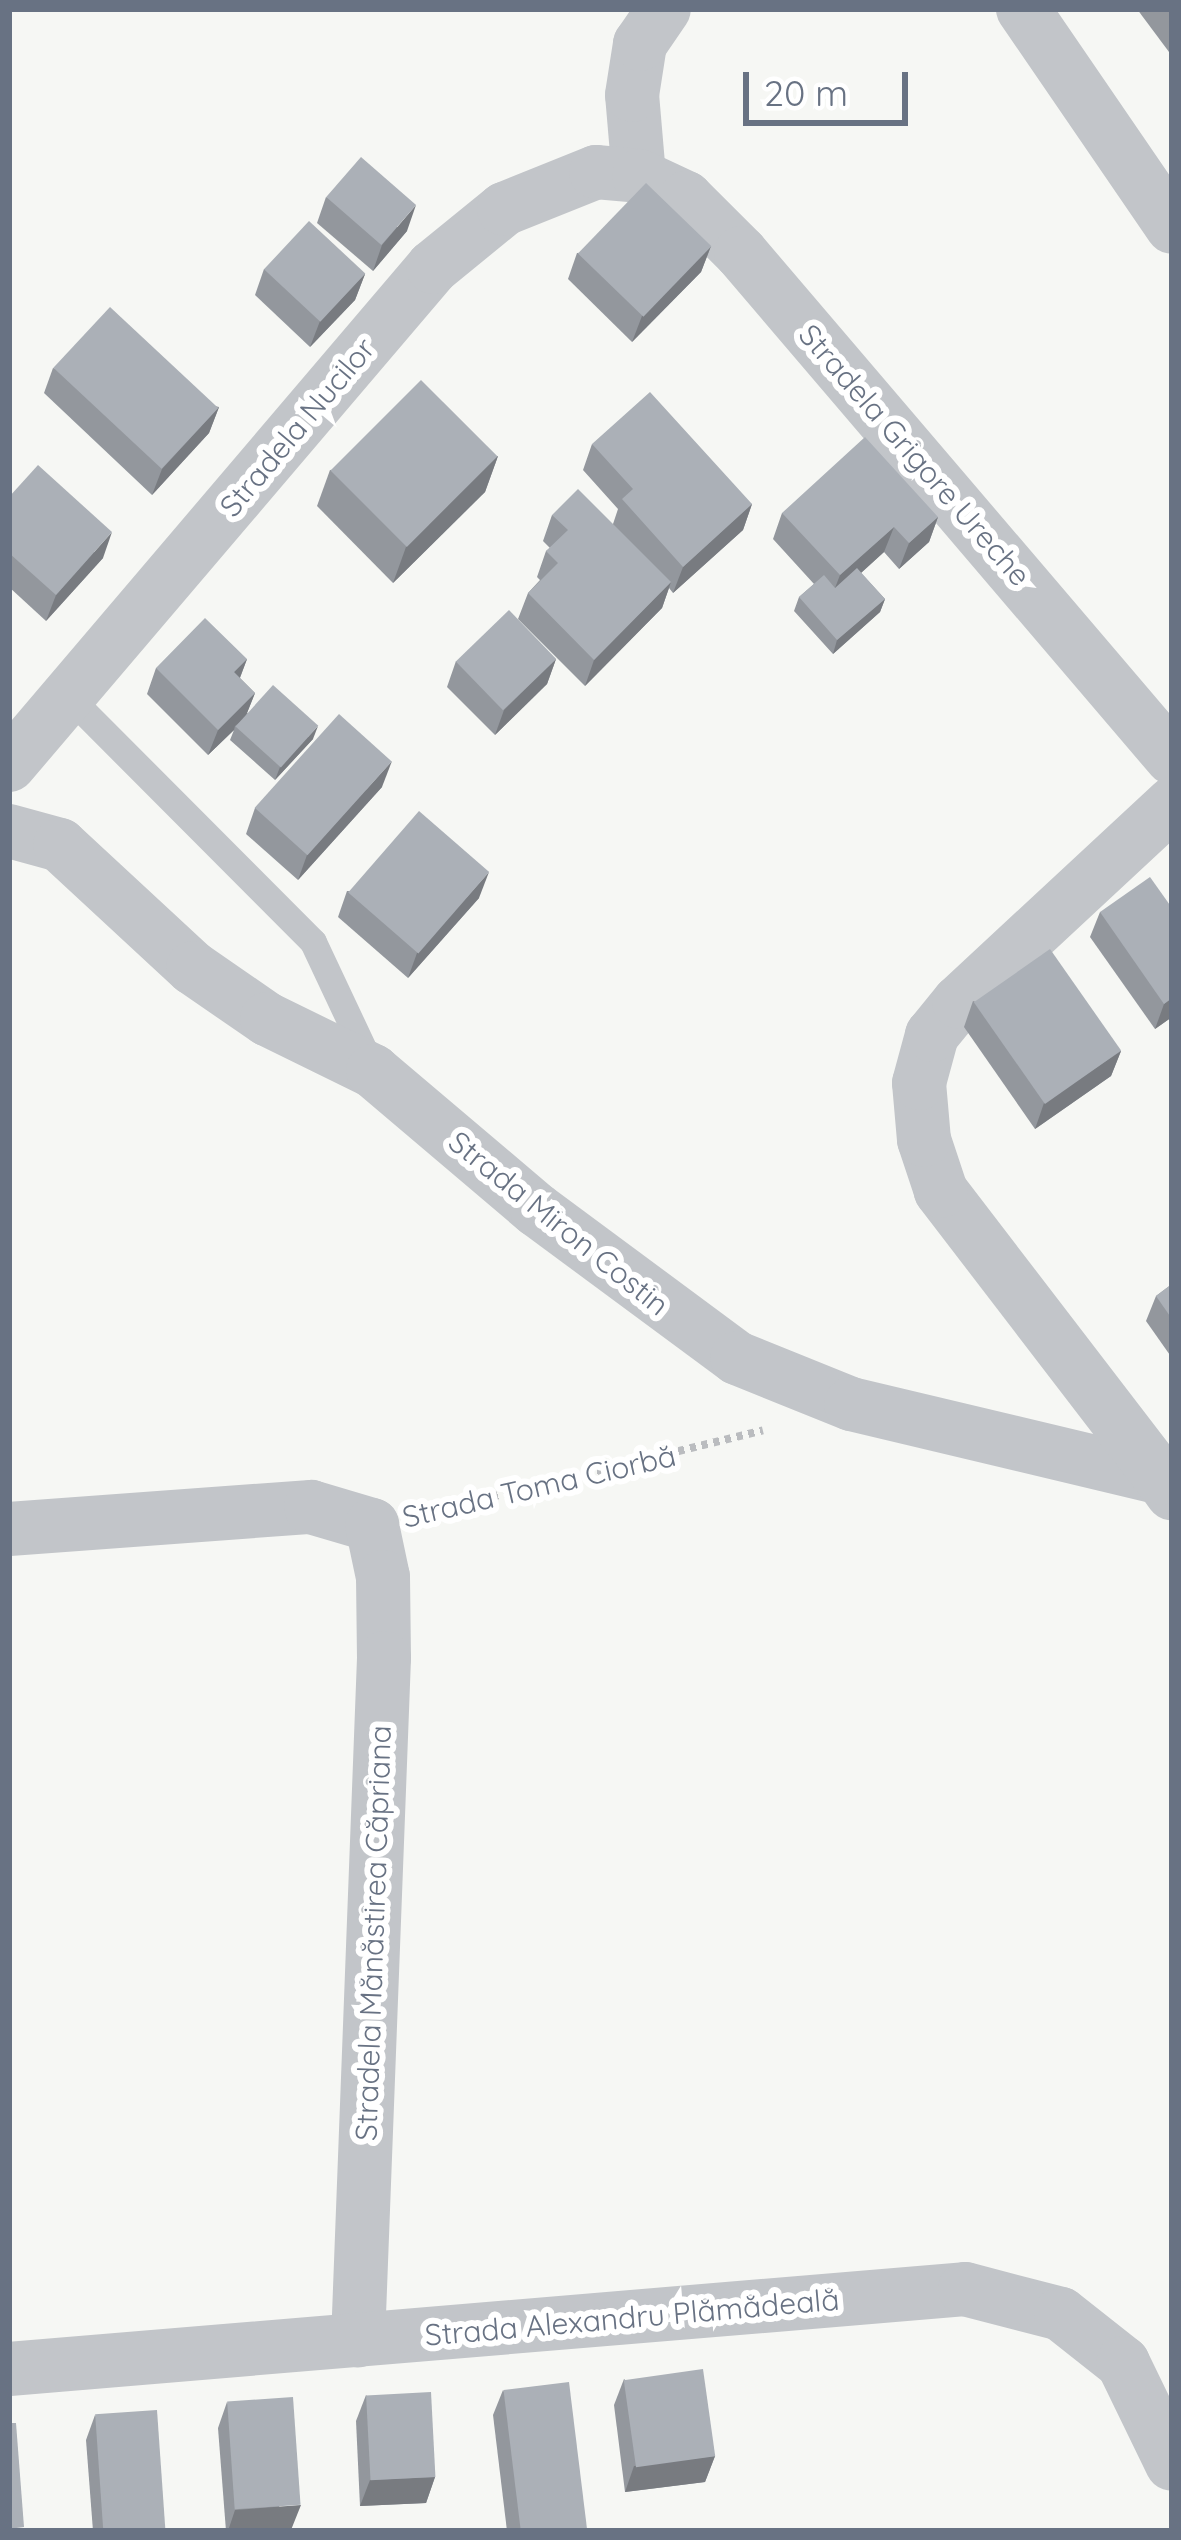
<!DOCTYPE html>
<html>
<head>
<meta charset="utf-8">
<style>
  body { margin:0 }
  #map { position:relative; width:1181px; height:2540px; overflow:hidden; background:#f6f7f4; font-family:Quicksand,sans-serif }
  div>[style] { position:absolute }
  [style*='--x'] { left:calc(var(--x)*1px); top:calc(var(--y)*1px); width:calc(var(--w)*1px); rotate:calc(var(--a)*1deg) }
  .path>* { height:8px; margin-top:-4px; transform-origin:0; background:repeating-linear-gradient(90deg,#babcbf 0 6px,transparent 0 12px) }
  .lane>* { height:27px; margin:-13.5px; padding:0 13.5px; transform-origin:13.5px; border-radius:13.5px; background:#c2c5c9 }
  .street>* { height:54px; margin:-27px; padding:0 27px; transform-origin:27px; border-radius:27px; background:#c2c5c9 }
  .wall>* { inset:0; background:#93979d }
  .shaded-wall>* { inset:0; background:#787b80 }
  .building>* { inset:0; background:#abb0b7; transform-origin:0 0 }
  span { translate:-50% -50%; white-space:nowrap; text-align:center; line-height:1.15; -webkit-text-stroke:12px #fff; paint-order:stroke }
  .street-label { font-size:30px; color:#687283 }
  .frame { position:absolute; inset:0; border:12px solid #687283; pointer-events:none }
  .scale { position:absolute; left:743px; top:72px; width:165px; height:54px; box-sizing:border-box; border:6px solid #687283; border-top:0; padding-left:15px; font-size:36px; line-height:42px; white-space:nowrap; color:#687283; -webkit-text-stroke:9px #fff; paint-order:stroke }
</style>
</head>
<body>
<div id="map">
  <div class="path">
    <i style="--x:422;--y:1514;--w:351;--a:-13.8"></i>
  </div>
  <div class="lane">
    <i style="--x:68;--y:696;--w:347;--a:45.1"></i>
    <i style="--x:313;--y:942;--w:132;--a:64.8"></i>
  </div>
  <div class="street">
    <i style="--x:1023;--y:9;--w:264;--a:55.6"></i>
    <i style="--x:639;--y:176;--w:81;--a:-94.9"></i>
    <i style="--x:632;--y:95;--w:52;--a:-81.1"></i>
    <i style="--x:640;--y:44;--w:42;--a:-55.6"></i>
    <i style="--x:9;--y:765;--w:654;--a:-49.59"></i>
    <i style="--x:433;--y:267;--w:92;--a:-39.2"></i>
    <i style="--x:504;--y:209;--w:99;--a:-21.9"></i>
    <i style="--x:596;--y:172;--w:43;--a:5.3"></i>
    <i style="--x:639;--y:176;--w:52;--a:25.1"></i>
    <i style="--x:686;--y:198;--w:78;--a:45"></i>
    <i style="--x:741;--y:253;--w:664;--a:49.52"></i>
    <i style="--x:9;--y:831;--w:53;--a:15.4"></i>
    <i style="--x:60;--y:845;--w:181;--a:42.8"></i>
    <i style="--x:193;--y:968;--w:90;--a:34.6"></i>
    <i style="--x:267;--y:1019;--w:118;--a:26.1"></i>
    <i style="--x:373;--y:1071;--w:215;--a:40.3"></i>
    <i style="--x:537;--y:1210;--w:249;--a:36.5"></i>
    <i style="--x:737;--y:1358;--w:123;--a:22"></i>
    <i style="--x:851;--y:1404;--w:319;--a:13.4"></i>
    <i style="--x:1161;--y:1478;--w:19;--a:54"></i>
    <i style="--x:1161;--y:1478;--w:362;--a:-127.5"></i>
    <i style="--x:941;--y:1191;--w:54;--a:-108.4"></i>
    <i style="--x:924;--y:1140;--w:57;--a:-95"></i>
    <i style="--x:919;--y:1083;--w:50;--a:-74.8"></i>
    <i style="--x:932;--y:1035;--w:43;--a:-50.7"></i>
    <i style="--x:959;--y:1002;--w:291;--a:-42.9"></i>
    <i style="--x:9;--y:1529;--w:303;--a:-4.2"></i>
    <i style="--x:311;--y:1507;--w:64;--a:16.4"></i>
    <i style="--x:372;--y:1525;--w:53;--a:78.1"></i>
    <i style="--x:383;--y:1577;--w:81;--a:89.3"></i>
    <i style="--x:384;--y:1658;--w:683;--a:92.18"></i>
    <i style="--x:9;--y:2369;--w:959;--a:-4.78"></i>
    <i style="--x:965;--y:2289;--w:99;--a:14.6"></i>
    <i style="--x:1061;--y:2314;--w:79;--a:38.3"></i>
    <i style="--x:1123;--y:2363;--w:112;--a:64.1"></i>
  </div>
  <div class="wall">
    <i style="clip-path:polygon(1137px 9px,1172px 9px,1172px 56px)"></i>
    <i style="clip-path:polygon(326px 197px,407px 231px,373px 271px,317px 223px)"></i>
    <i style="clip-path:polygon(711px 246px,701px 272px,632px 342px,568px 279px,577px 253px)"></i>
    <i style="clip-path:polygon(264px 269px,365px 274px,355px 300px,310px 347px,255px 295px)"></i>
    <i style="clip-path:polygon(53px 368px,219px 407px,209px 433px,152px 495px,44px 393px)"></i>
    <i style="clip-path:polygon(592px 444px,752px 504px,743px 530px,673px 593px,669px 588px,662px 608px,585px 686px,518px 619px,528px 593px,540px 580px,537px 577px,546px 551px,550px 548px,543px 541px,552px 515px,613px 524px,618px 509px,583px 470px)"></i>
    <i style="clip-path:polygon(498px 456px,485px 492px,393px 583px,317px 506px,330px 470px)"></i>
    <i style="clip-path:polygon(9px 497px,103px 558px,46px 621px,9px 587px)"></i>
    <i style="clip-path:polygon(782px 513px,938px 517px,929px 542px,899px 569px,884px 552px,861px 573px,885px 599px,880px 612px,833px 654px,794px 611px,799px 597px,814px 584px,773px 539px)"></i>
    <i style="clip-path:polygon(247px 659px,240px 678px,255px 693px,247px 713px,313px 739px,275px 780px,230px 740px,234px 730px,208px 755px,147px 694px,156px 668px)"></i>
    <i style="clip-path:polygon(556px 659px,547px 684px,495px 735px,447px 687px,456px 661px)"></i>
    <i style="clip-path:polygon(382px 787px,298px 880px,246px 834px,255px 808px)"></i>
    <i style="clip-path:polygon(347px 891px,479px 898px,408px 978px,338px 917px)"></i>
    <i style="clip-path:polygon(1172px 908px,1172px 1017px,1155px 1029px,1090px 937px,1100px 912px)"></i>
    <i style="clip-path:polygon(973px 1001px,1121px 1051px,1111px 1076px,1035px 1129px,964px 1027px)"></i>
    <i style="clip-path:polygon(1172px 1284px,1172px 1358px,1146px 1321px,1156px 1296px)"></i>
    <i style="clip-path:polygon(624px 2379px,715px 2456px,705px 2482px,625px 2492px,614px 2405px)"></i>
    <i style="clip-path:polygon(503px 2390px,586px 2531px,507px 2531px,493px 2415px)"></i>
    <i style="clip-path:polygon(366px 2395px,435px 2477px,426px 2503px,360px 2506px,356px 2421px)"></i>
    <i style="clip-path:polygon(227px 2402px,291px 2530px,226px 2531px,218px 2428px)"></i>
    <i style="clip-path:polygon(95px 2415px,166px 2531px,93px 2531px,86px 2440px)"></i>
  </div>
  <div class="shaded-wall">
    <i style="clip-path:polygon(416px 205px,407px 231px,373px 271px,382px 245px)"></i>
    <i style="clip-path:polygon(711px 246px,701px 272px,632px 342px,642px 316px)"></i>
    <i style="clip-path:polygon(365px 274px,355px 300px,310px 347px,320px 321px)"></i>
    <i style="clip-path:polygon(219px 407px,209px 433px,152px 495px,162px 469px)"></i>
    <i style="clip-path:polygon(498px 456px,485px 492px,393px 583px,406px 547px)"></i>
    <i style="clip-path:polygon(752px 504px,743px 530px,673px 593px,683px 567px)"></i>
    <i style="clip-path:polygon(938px 517px,929px 542px,899px 569px,909px 543px)"></i>
    <i style="clip-path:polygon(894px 527px,884px 552px,830px 601px,840px 575px)"></i>
    <i style="clip-path:polygon(112px 532px,103px 558px,46px 621px,56px 595px)"></i>
    <i style="clip-path:polygon(671px 582px,662px 608px,585px 686px,594px 660px)"></i>
    <i style="clip-path:polygon(885px 599px,880px 612px,833px 654px,837px 640px)"></i>
    <i style="clip-path:polygon(247px 659px,237px 685px,234px 672px)"></i>
    <i style="clip-path:polygon(556px 659px,547px 684px,495px 735px,504px 710px)"></i>
    <i style="clip-path:polygon(255px 693px,245px 718px,235px 726px,234px 730px,208px 755px,218px 730px)"></i>
    <i style="clip-path:polygon(318px 726px,313px 739px,275px 780px,280px 767px)"></i>
    <i style="clip-path:polygon(392px 761px,382px 787px,298px 880px,307px 855px)"></i>
    <i style="clip-path:polygon(489px 872px,479px 898px,408px 978px,417px 953px)"></i>
    <i style="clip-path:polygon(1172px 998px,1172px 1017px,1155px 1029px,1164px 1004px)"></i>
    <i style="clip-path:polygon(1121px 1051px,1111px 1076px,1035px 1129px,1044px 1103px)"></i>
    <i style="clip-path:polygon(715px 2456px,705px 2482px,625px 2492px,634px 2466px)"></i>
    <i style="clip-path:polygon(435px 2477px,426px 2503px,360px 2506px,370px 2480px)"></i>
    <i style="clip-path:polygon(301px 2505px,291px 2530px,228px 2531px,235px 2510px)"></i>
  </div>
  <div class="building">
    <i style="left:361px;top:157px;width:73px;height:53px;rotate:41deg"></i>
    <i style="left:646px;top:183px;width:91px;height:98px;rotate:44deg"></i>
    <i style="left:309px;top:221px;width:77px;height:66px;rotate:43deg"></i>
    <i style="left:110px;top:307px;width:148px;height:83px;rotate:43deg"></i>
    <i style="left:421px;top:380px;width:108px;height:128px;rotate:45deg"></i>
    <i style="clip-path:polygon(650px 392px,752px 504px,683px 567px,622px 499px,633px 489px,592px 444px)"></i>
    <i style="clip-path:polygon(865px 437px,938px 517px,909px 543px,894px 527px,840px 575px,782px 513px)"></i>
    <i style="clip-path:polygon(38px 465px,112px 532px,56px 595px,9px 553px,9px 497px)"></i>
    <i style="clip-path:polygon(578px 489px,671px 582px,594px 660px,528px 593px,558px 563px,546px 551px,568px 530px,552px 515px)"></i>
    <i style="clip-path:polygon(857px 568px,885px 599px,837px 640px,799px 597px,824px 575px,835px 588px)"></i>
    <i style="left:509px;top:610px;width:68px;height:74px;rotate:46deg"></i>
    <i style="clip-path:polygon(205px 618px,247px 659px,234px 672px,255px 693px,218px 730px,156px 668px)"></i>
    <i style="left:273px;top:685px;width:61px;height:56px;rotate:42deg"></i>
    <i style="left:339px;top:714px;width:71px;height:126px;rotate:42deg"></i>
    <i style="left:419px;top:811px;width:93px;height:108px;rotate:41deg"></i>
    <i style="clip-path:polygon(1150px 877px,1172px 908px,1172px 998px,1164px 1004px,1100px 912px)"></i>
    <i style="left:1050px;top:949px;width:124px;height:93px;rotate:55deg"></i>
    <i style="clip-path:polygon(1172px 1284px,1172px 1319px,1156px 1296px)"></i>
    <i style="left:703px;top:2369px;width:88px;height:80px;rotate:82deg"></i>
    <i style="left:569px;top:2382px;width:150px;height:66px;rotate:83deg"></i>
    <i style="left:431px;top:2392px;width:85px;height:65px;rotate:87deg"></i>
    <i style="left:293px;top:2397px;width:108px;height:66px;rotate:86deg"></i>
    <i style="left:157px;top:2410px;width:121px;height:62px;rotate:86deg"></i>
    <i style="clip-path:polygon(9px 2423px,16px 2423px,24px 2527px,9px 2529px)"></i>
  </div>
  <div class="street-label">
    <span style="left:297px;top:427px;rotate:-50deg">Stradela Nucilor</span>
    <span style="left:915px;top:455px;rotate:49deg">Stradela Grigore Ureche</span>
    <span style="left:559px;top:1223px;rotate:39deg">Strada Miron Costin</span>
    <span style="left:539px;top:1486px;rotate:-13deg">Strada Toma Ciorbă</span>
    <span style="left:373px;top:1933px;rotate:-88deg">Stradela Mănăstirea Căpriana</span>
    <span style="left:632px;top:2317px;rotate:-5deg">Strada Alexandru Plămădeală</span>
  </div>
  <div class="frame"></div>
  <div class="scale">20 m</div>
</div>
</body>
</html>
